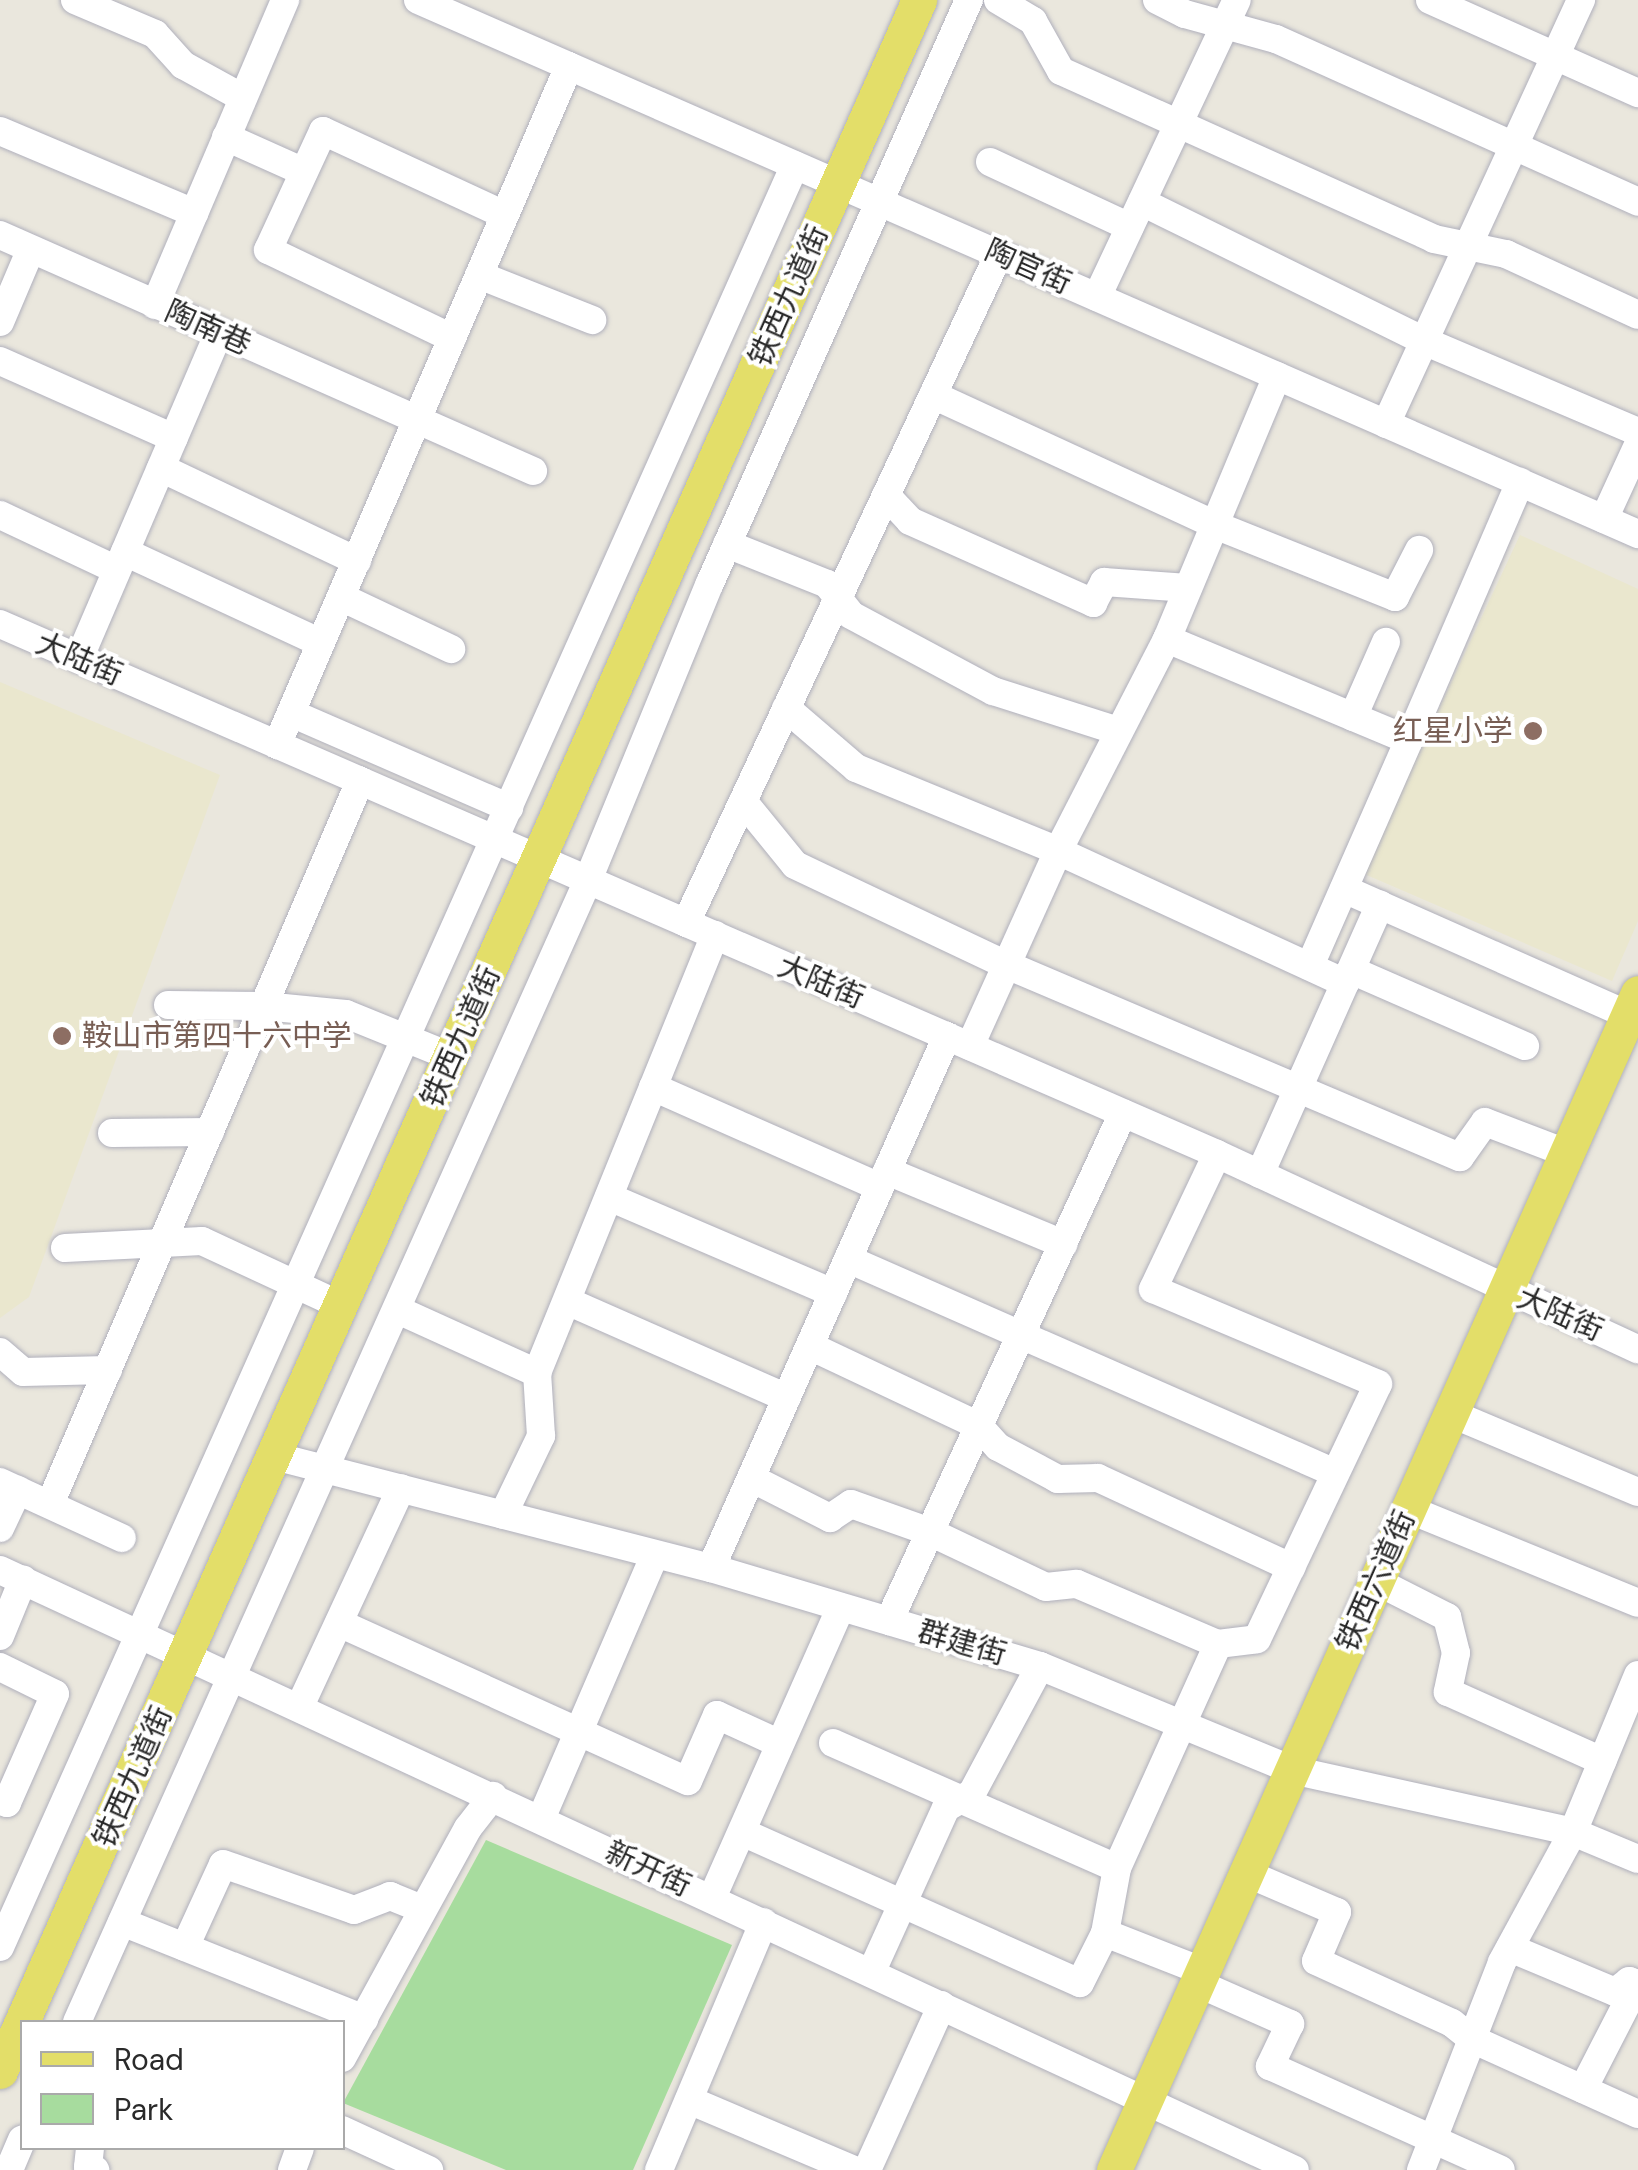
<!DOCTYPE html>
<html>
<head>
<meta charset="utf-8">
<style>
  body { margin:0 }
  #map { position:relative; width:1638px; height:2170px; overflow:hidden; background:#eae7dd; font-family:"DM Sans","Noto Sans SC",sans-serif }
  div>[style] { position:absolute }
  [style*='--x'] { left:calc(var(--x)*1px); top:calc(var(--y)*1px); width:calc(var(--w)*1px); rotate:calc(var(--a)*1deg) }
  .education>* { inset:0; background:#eae7ce }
  .green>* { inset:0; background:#a7dc9e }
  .roads { filter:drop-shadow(0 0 2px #b0b0bc) drop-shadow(0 0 2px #b0b0bc) }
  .minor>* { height:28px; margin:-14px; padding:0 14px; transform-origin:14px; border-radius:14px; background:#fff }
  .major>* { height:35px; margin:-17.5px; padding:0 17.5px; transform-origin:17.5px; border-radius:17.5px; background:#e3de69 }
  .dots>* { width:28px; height:28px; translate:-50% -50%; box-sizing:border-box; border:5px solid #fff; border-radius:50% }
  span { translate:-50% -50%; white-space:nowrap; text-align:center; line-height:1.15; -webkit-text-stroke:8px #fff; paint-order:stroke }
  .street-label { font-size:30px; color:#2a2a2a }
  .education-label { font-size:30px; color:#785e54 }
  .right { translate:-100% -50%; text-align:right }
  .left { translate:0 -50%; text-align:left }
  .legend { position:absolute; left:20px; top:2020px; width:325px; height:130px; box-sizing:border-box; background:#fff; border:2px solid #aaa; margin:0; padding:12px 18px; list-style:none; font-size:30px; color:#2a2a2a }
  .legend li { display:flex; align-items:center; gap:20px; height:50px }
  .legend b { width:50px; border:2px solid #aaa }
</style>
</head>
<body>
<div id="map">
  <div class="education">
    <i style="clip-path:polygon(1520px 535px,1638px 589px,1638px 921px,1612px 981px,1362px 873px)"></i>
    <i style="clip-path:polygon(0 682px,220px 775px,29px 1297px,0 1318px)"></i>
  </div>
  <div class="green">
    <i style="clip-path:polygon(486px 1840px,732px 1945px,633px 2170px,506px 2170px,343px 2103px)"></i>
  </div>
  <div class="roads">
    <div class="minor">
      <i style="--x:75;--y:0;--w:87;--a:23"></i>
      <i style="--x:155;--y:34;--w:42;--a:47.9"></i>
      <i style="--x:183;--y:65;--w:68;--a:28.8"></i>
      <i style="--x:418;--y:0;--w:1332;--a:23.64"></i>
      <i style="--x:998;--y:0;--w:41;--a:31"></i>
      <i style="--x:1033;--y:21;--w:57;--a:60.8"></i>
      <i style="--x:1061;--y:71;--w:409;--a:24.2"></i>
      <i style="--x:1434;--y:239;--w:74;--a:11.8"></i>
      <i style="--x:1506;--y:254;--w:145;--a:24.8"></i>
      <i style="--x:1157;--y:0;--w:31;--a:27"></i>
      <i style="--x:1185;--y:14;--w:94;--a:15.4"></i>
      <i style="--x:1276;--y:39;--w:397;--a:24.2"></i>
      <i style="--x:1430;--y:0;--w:228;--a:24.1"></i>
      <i style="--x:0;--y:131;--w:211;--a:22.9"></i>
      <i style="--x:226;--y:137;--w:85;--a:24.2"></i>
      <i style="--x:990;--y:162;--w:154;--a:24.9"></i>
      <i style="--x:1142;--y:202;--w:314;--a:26.2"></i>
      <i style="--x:1424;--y:341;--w:233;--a:23"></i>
      <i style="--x:0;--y:235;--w:583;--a:23.88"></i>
      <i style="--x:479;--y:275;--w:122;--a:21.7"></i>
      <i style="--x:1097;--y:297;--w:328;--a:-64.8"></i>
      <i style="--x:155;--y:305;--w:332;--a:-66.9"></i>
      <i style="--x:0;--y:322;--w:79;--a:-67"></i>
      <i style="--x:452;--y:338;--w:204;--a:-154.4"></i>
      <i style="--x:268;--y:250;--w:131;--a:-65.2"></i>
      <i style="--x:323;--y:131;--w:200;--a:24.8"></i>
      <i style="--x:0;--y:361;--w:190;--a:23.9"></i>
      <i style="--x:933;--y:395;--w:311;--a:24.7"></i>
      <i style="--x:1215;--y:525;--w:194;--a:21.8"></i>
      <i style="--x:1395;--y:597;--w:53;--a:-62.9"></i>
      <i style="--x:1386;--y:424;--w:467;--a:-65.3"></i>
      <i style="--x:161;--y:468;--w:217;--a:25.4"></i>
      <i style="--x:886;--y:495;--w:35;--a:47"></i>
      <i style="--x:910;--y:521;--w:201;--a:24.1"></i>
      <i style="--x:1093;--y:603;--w:24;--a:-62"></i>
      <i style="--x:1104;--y:582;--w:84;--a:4.1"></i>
      <i style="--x:0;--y:515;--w:129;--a:25.2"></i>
      <i style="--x:1604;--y:519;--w:81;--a:-65.3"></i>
      <i style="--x:727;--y:544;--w:108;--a:21.8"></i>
      <i style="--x:827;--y:584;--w:39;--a:52"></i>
      <i style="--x:851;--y:615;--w:161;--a:28.2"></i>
      <i style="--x:993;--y:691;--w:131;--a:17.7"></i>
      <i style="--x:125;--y:552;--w:216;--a:24.9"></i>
      <i style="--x:341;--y:597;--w:122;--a:25.3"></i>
      <i style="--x:0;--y:624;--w:1327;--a:23.53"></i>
      <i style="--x:1217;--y:1154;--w:464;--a:24.9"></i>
      <i style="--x:1167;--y:639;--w:262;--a:22.7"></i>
      <i style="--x:1409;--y:740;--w:247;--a:113.7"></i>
      <i style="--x:79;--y:659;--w:355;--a:-66.8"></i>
      <i style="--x:786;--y:708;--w:92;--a:40.6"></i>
      <i style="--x:856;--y:768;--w:218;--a:22.3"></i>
      <i style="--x:1058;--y:851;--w:316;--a:24.7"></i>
      <i style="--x:291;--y:713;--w:238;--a:23.5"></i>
      <i style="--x:1353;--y:717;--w:82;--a:-66.3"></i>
      <i style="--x:1409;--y:740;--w:281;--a:-66.7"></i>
      <i style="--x:277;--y:745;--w:739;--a:-66.73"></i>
      <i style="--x:743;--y:801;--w:82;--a:50.9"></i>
      <i style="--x:795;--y:865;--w:234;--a:25.3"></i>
      <i style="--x:1007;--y:965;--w:492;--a:23"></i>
      <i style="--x:1460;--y:1157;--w:43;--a:-54.5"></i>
      <i style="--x:1485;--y:1122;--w:87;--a:20.9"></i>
      <i style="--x:1344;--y:889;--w:311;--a:23.9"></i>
      <i style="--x:686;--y:923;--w:739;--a:-64.93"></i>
      <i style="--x:1351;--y:970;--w:190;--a:23.6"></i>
      <i style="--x:168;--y:1005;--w:96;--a:0.6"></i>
      <i style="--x:264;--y:1006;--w:82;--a:5.6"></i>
      <i style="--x:346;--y:1014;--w:114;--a:22.1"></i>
      <i style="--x:970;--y:1046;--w:214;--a:-65.7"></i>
      <i style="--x:1058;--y:851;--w:238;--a:-62.8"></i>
      <i style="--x:1167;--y:639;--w:285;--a:-67.3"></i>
      <i style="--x:653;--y:1087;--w:248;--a:23.8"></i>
      <i style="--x:112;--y:1133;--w:98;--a:-0.6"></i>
      <i style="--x:887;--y:1171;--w:191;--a:22.5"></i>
      <i style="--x:1260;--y:1174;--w:295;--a:-66"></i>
      <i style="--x:609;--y:1197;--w:244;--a:23.2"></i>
      <i style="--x:65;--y:1248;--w:137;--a:-2.9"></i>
      <i style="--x:202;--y:1241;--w:154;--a:24.9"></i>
      <i style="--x:848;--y:1259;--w:532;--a:23.72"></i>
      <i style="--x:567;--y:1301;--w:240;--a:23.8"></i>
      <i style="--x:398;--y:1310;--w:153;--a:24.4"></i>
      <i style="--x:810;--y:1346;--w:187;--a:25.3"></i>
      <i style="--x:979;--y:1426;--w:28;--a:48"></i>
      <i style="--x:998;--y:1447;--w:68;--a:28.1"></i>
      <i style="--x:1058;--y:1479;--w:40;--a:-1.4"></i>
      <i style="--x:1098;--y:1478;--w:213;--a:24.8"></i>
      <i style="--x:0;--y:1352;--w:30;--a:41"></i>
      <i style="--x:23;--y:1372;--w:85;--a:-1.3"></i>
      <i style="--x:1450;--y:1413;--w:204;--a:22.8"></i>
      <i style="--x:274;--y:1456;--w:451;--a:14.4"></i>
      <i style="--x:711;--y:1568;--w:343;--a:16.6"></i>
      <i style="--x:1040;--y:1666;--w:273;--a:22.4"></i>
      <i style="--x:1292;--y:1770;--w:288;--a:12.4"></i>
      <i style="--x:1573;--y:1832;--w:70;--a:22.6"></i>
      <i style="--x:751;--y:1478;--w:89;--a:26.9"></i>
      <i style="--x:830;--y:1518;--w:25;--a:-34"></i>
      <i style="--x:851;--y:1504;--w:84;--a:19.5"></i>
      <i style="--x:930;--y:1532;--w:128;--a:25.4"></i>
      <i style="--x:1046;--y:1587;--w:31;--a:-6"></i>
      <i style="--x:1077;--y:1584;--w:153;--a:23.1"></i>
      <i style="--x:0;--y:1482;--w:134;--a:24.7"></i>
      <i style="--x:50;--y:1504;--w:787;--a:-66.79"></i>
      <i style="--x:1408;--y:1509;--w:248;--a:22.2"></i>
      <i style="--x:503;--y:1515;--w:88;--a:-64.3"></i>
      <i style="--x:541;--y:1436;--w:63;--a:-93.6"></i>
      <i style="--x:537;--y:1373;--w:473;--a:-67.9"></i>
      <i style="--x:0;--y:1528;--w:42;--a:-64.7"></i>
      <i style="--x:711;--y:1568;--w:582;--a:-66.08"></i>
      <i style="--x:0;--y:1570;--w:1427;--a:24.86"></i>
      <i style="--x:1376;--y:1581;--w:80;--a:26.9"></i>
      <i style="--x:1447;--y:1617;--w:37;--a:76"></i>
      <i style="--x:1456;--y:1653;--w:40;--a:102"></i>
      <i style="--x:1448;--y:1692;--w:169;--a:24.1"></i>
      <i style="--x:889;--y:1621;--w:559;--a:-65.27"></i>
      <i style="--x:339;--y:1623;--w:383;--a:24.4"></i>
      <i style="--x:688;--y:1781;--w:72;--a:-66.3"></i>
      <i style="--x:717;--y:1715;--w:69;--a:24.7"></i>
      <i style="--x:0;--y:1636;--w:61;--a:-67.7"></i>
      <i style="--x:0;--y:1667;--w:61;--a:26.1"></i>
      <i style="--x:55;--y:1694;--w:119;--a:113.8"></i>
      <i style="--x:7;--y:1803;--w:8;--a:-157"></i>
      <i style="--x:300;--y:1706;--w:240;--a:-65.1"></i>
      <i style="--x:833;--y:1743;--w:310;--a:23.8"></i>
      <i style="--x:1117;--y:1868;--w:246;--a:-65.7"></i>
      <i style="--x:1218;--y:1644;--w:39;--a:-7"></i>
      <i style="--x:1257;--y:1639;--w:282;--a:-64.6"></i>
      <i style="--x:1378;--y:1384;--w:244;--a:-157.1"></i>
      <i style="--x:1153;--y:1289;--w:149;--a:-64.6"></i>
      <i style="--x:541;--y:1819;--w:288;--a:-66.7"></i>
      <i style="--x:742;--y:1832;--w:370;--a:24.1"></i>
      <i style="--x:1080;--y:1983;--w:56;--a:-63.4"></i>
      <i style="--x:1105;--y:1933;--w:66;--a:-79.5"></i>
      <i style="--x:1246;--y:1873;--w:99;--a:23.2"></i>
      <i style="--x:1337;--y:1912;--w:53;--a:113.2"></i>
      <i style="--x:1316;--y:1961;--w:149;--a:24.5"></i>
      <i style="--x:1452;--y:2023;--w:26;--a:39"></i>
      <i style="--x:1472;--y:2039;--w:182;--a:24.3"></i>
      <i style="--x:712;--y:1898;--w:318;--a:-66.1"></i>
      <i style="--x:122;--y:1922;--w:261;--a:21.8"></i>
      <i style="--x:1105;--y:1933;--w:104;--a:21.4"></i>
      <i style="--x:0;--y:1947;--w:1951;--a:-65.96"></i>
      <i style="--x:185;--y:1947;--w:91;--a:-65.4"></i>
      <i style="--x:223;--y:1864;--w:139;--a:19.3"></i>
      <i style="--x:354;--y:1910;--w:39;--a:-21"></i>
      <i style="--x:390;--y:1896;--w:35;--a:22"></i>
      <i style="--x:1510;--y:1948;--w:114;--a:22.7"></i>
      <i style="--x:1615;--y:1992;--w:18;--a:-38"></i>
      <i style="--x:1629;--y:1981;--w:9;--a:18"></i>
      <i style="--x:871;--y:1973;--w:181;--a:-65.6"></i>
      <i style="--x:946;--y:1808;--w:30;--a:-30"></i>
      <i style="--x:972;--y:1793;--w:144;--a:-61.8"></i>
      <i style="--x:1197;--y:1983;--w:102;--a:23.8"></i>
      <i style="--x:1290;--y:2024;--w:47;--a:115.5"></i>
      <i style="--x:1270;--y:2066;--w:253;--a:24.2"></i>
      <i style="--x:77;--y:2022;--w:1251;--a:-65.89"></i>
      <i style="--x:588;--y:880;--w:321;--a:-67.7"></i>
      <i style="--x:710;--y:583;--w:638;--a:-66.05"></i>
      <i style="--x:342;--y:2058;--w:262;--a:-61.3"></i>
      <i style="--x:468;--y:1828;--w:41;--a:-52"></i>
      <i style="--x:1583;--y:2089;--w:118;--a:-62.8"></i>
      <i style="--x:689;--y:2100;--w:179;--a:23"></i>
      <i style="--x:342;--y:2130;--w:96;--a:24.7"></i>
      <i style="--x:90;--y:2148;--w:19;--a:96"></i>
      <i style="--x:88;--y:2167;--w:8;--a:23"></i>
      <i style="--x:9;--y:2170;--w:33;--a:-67"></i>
      <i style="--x:292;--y:2170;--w:23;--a:-70"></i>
      <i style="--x:659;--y:2170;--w:269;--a:-67.1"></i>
      <i style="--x:867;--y:2170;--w:181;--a:-65.6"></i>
      <i style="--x:1421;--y:2170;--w:223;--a:-68.7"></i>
      <i style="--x:1502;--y:1962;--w:148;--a:-61.4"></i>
      <i style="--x:1573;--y:1832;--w:170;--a:-67.5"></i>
    </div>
    <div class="major">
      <i style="--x:0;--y:2071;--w:2266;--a:-66.07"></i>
      <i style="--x:1114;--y:2170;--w:1288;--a:-66"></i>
    </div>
  </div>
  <div class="dots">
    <i style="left:1533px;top:731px;background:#8d6e63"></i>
    <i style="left:62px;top:1036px;background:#8d6e63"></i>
  </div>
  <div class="street-label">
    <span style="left:1028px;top:267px;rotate:24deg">陶官街</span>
    <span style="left:789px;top:296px;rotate:-66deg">铁西九道街</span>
    <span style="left:208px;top:328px;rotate:24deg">陶南巷</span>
    <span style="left:79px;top:659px;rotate:23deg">大陆街</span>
    <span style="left:821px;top:982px;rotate:23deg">大陆街</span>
    <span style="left:461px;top:1037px;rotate:-66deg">铁西九道街</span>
    <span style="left:1560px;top:1314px;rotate:24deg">大陆街</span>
    <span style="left:1376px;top:1581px;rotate:-66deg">铁西六道街</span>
    <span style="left:962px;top:1643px;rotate:16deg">群建街</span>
    <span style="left:133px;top:1777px;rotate:-66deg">铁西九道街</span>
    <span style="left:648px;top:1869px;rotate:25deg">新开街</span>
  </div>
  <div class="education-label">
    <span class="right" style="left:1513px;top:731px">红星小学</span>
    <span class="left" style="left:82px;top:1036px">鞍山市第四十六中学</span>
  </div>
  <ul class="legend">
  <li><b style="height:12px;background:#e3de69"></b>Road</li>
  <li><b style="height:28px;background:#a7dc9e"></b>Park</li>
  </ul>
</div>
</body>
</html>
